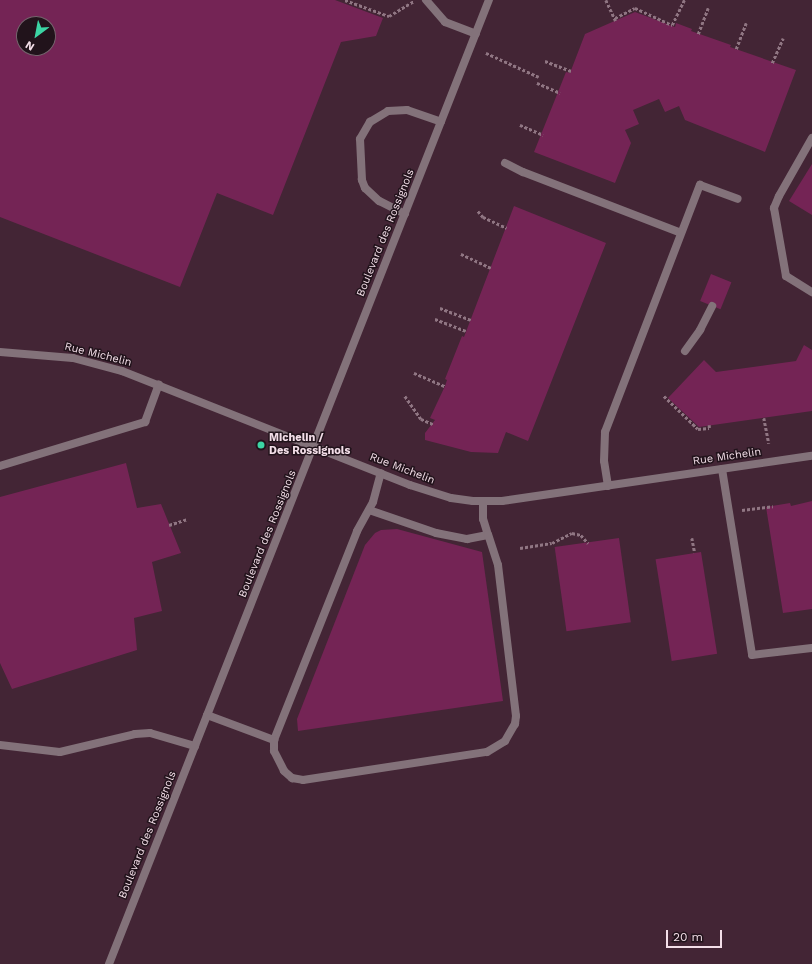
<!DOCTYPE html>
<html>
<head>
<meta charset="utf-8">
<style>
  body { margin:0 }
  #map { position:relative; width:812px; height:964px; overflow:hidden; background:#432535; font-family:"Work Sans",sans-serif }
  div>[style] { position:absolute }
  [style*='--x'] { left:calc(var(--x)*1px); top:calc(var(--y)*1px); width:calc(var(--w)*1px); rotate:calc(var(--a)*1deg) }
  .building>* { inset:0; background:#742455; transform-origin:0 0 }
  .path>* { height:2.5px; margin-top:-1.25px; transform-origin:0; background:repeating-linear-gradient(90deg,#907683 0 3px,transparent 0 5px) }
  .service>* { height:8px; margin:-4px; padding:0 4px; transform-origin:4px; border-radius:4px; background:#83727a }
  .minor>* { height:8px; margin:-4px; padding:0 4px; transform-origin:4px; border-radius:4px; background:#83727a }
  .tertiary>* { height:8px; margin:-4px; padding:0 4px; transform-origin:4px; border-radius:4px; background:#83727a }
  .dots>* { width:11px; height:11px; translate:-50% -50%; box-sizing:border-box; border:2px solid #21131b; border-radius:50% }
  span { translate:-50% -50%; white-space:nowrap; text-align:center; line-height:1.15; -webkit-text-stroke:3px #21131b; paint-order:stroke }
  .street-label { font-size:11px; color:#f3dee8 }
  .poi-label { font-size:11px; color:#f3dee8; font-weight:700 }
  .left { translate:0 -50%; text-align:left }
  .north { position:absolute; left:16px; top:16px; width:40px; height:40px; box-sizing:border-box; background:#21131b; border:1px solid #75646d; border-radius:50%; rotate:212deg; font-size:11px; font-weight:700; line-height:16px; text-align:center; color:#f3dee8 }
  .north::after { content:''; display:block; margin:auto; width:14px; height:18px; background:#3cd4a4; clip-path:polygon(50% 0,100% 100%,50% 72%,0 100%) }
  .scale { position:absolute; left:666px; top:930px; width:56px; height:18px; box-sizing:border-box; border:2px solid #f3dee8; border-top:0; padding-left:5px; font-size:12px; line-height:14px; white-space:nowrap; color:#f3dee8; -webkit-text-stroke:3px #21131b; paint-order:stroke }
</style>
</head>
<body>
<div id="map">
  <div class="building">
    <i style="clip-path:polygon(evenodd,0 0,335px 0,383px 18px,376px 36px,341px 42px,273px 215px,217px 193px,180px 287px,0 217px,0 0,24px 24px,48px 24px,48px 48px,24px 48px,24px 24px)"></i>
    <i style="clip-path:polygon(635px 12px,675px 27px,676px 23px,692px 29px,691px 31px,731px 45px,730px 47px,796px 70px,765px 152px,685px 120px,679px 106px,665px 112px,659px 99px,633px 110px,639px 124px,625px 130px,631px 143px,615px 183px,534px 152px,566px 72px,570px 73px,585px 34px)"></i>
    <i style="clip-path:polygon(812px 164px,812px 215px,789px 201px)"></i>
    <i style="clip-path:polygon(514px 206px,606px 243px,528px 441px,506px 432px,498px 453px,471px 452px,425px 440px,425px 433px,435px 420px,430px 418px,445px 386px,447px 380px,445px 379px,462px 336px,464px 337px)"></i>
    <i style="left:711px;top:274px;width:22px;height:29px;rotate:22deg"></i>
    <i style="clip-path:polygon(804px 345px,812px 350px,812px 411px,699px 427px,668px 398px,704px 360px,716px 372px,796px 361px)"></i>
    <i style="clip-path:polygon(126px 463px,137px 508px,161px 504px,181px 553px,152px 562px,162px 611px,134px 618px,137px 650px,12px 689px,0 663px,0 497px)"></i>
    <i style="clip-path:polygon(812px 501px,812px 609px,783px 613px,766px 507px,790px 503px,791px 506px)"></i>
    <i style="clip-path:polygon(397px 529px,482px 552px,503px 701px,298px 731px,297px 719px,365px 545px,375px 533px,381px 530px)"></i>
    <i style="left:619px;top:538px;width:85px;height:65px;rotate:82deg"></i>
    <i style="left:701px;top:552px;width:103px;height:46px;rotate:81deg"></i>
  </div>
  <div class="path">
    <i style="--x:345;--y:0;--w:47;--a:20"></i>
    <i style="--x:389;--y:16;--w:29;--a:-31"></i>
    <i style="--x:606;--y:0;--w:23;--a:65"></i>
    <i style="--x:615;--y:18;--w:22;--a:-27"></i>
    <i style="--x:635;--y:8;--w:41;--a:24.7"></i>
    <i style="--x:672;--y:25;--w:28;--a:-64"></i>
    <i style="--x:698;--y:34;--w:28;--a:-69"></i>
    <i style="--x:736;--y:49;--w:28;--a:-69"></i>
    <i style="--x:486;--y:53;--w:58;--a:24.4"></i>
    <i style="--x:545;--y:61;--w:28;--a:21"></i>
    <i style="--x:772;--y:63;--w:27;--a:-66"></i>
    <i style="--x:537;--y:83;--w:25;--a:23"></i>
    <i style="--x:520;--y:125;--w:25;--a:23"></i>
    <i style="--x:478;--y:211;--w:8;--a:50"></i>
    <i style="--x:483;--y:217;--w:26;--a:25"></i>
    <i style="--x:461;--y:254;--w:33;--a:25"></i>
    <i style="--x:440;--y:308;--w:33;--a:21"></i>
    <i style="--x:435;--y:319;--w:33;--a:21"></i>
    <i style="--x:414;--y:373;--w:34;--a:23"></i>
    <i style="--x:405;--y:396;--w:28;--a:55"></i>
    <i style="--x:421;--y:419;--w:13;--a:23"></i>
    <i style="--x:664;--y:396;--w:47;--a:44.1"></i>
    <i style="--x:698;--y:429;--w:11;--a:-5"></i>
    <i style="--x:709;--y:428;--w:3;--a:-90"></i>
    <i style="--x:764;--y:418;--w:26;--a:79"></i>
    <i style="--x:742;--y:510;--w:31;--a:-7"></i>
    <i style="--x:169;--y:525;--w:19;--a:-18"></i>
    <i style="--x:692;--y:538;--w:15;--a:79"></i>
    <i style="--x:520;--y:548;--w:32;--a:-9"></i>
    <i style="--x:552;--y:543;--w:22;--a:-27"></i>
    <i style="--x:572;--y:533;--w:9;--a:13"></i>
    <i style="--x:581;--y:535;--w:11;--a:49"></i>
  </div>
  <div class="service">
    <i style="--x:426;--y:0;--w:29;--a:49"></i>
    <i style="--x:445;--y:22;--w:33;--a:21"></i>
    <i style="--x:812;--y:138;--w:67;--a:119.6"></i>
    <i style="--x:779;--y:196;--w:13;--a:113"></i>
    <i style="--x:774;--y:208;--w:69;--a:80"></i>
    <i style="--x:786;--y:276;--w:31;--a:32"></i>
    <i style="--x:505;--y:163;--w:20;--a:27"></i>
    <i style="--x:523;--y:172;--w:169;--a:21.1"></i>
    <i style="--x:405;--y:214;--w:29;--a:-153"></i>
    <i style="--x:379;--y:201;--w:19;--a:-137"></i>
    <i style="--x:365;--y:188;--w:9;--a:-111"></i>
    <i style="--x:362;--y:180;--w:41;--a:-92.8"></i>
    <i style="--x:360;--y:139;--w:20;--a:-60"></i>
    <i style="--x:370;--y:122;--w:21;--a:-31"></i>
    <i style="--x:388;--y:111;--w:19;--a:-3"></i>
    <i style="--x:407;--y:110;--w:36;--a:19"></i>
    <i style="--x:685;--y:351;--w:26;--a:-54"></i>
    <i style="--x:700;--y:330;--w:27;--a:-63"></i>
    <i style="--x:0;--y:466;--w:152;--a:-16.9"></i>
    <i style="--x:145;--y:422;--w:40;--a:-69.8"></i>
    <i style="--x:722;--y:469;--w:188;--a:80.8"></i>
    <i style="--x:752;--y:655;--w:60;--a:-6.7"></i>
    <i style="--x:608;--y:486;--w:25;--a:-99"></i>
    <i style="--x:604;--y:461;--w:29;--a:-88"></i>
    <i style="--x:605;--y:432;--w:265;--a:-69"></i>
    <i style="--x:700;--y:185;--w:40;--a:20.2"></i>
    <i style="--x:369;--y:510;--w:71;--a:18.9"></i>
    <i style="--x:436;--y:533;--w:32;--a:11"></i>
    <i style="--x:467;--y:539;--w:21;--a:-11"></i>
    <i style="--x:488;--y:535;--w:17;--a:-107"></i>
    <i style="--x:483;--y:519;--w:17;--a:-90"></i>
    <i style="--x:207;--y:715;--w:72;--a:20.5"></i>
    <i style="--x:274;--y:740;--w:225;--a:-68.3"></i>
    <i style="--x:357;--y:531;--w:33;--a:-61"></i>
    <i style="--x:373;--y:502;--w:30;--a:-75"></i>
    <i style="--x:274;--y:740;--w:11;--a:90"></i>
    <i style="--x:274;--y:751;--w:22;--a:63"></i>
    <i style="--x:284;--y:771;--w:11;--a:41"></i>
    <i style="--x:292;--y:778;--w:11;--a:10"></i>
    <i style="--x:303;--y:780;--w:186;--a:-8.7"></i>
    <i style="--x:487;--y:752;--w:21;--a:-31"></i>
    <i style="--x:505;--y:741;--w:20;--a:-60"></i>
    <i style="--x:515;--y:724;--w:8;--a:-83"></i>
    <i style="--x:516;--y:716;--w:152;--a:-96.8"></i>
    <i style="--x:498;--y:565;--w:32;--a:-108"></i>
    <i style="--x:0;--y:745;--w:60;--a:6.7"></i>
    <i style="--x:60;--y:752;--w:77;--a:-13.5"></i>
    <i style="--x:135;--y:734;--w:15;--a:-4"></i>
    <i style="--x:150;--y:733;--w:47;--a:16.1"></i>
  </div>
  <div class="minor">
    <i style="--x:0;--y:352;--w:73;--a:4.7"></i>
    <i style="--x:73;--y:358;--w:51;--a:14.9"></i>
    <i style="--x:122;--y:371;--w:310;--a:21.6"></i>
    <i style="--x:410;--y:485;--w:43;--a:17.6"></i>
    <i style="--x:451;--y:498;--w:22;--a:8"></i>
    <i style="--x:473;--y:501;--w:29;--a:0"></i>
    <i style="--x:502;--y:501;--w:313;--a:-8.3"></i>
  </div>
  <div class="tertiary">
    <i style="--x:109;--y:964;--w:1036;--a:-68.49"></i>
  </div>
  <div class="dots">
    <i style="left:261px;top:445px;background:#3cd4a4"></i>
  </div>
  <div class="street-label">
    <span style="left:386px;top:233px;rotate:-68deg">Boulevard des Rossignols</span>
    <span style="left:98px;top:355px;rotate:14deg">Rue Michelin</span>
    <span style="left:727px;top:457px;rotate:-8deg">Rue Michelin</span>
    <span style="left:402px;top:469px;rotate:21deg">Rue Michelin</span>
    <span style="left:268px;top:534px;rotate:-68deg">Boulevard des Rossignols</span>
    <span style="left:148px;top:835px;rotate:-68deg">Boulevard des Rossignols</span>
  </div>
  <div class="poi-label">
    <span class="left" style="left:269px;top:445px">Michelin /<br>Des Rossignols</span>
  </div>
  <div class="north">N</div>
  <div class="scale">20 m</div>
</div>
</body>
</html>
